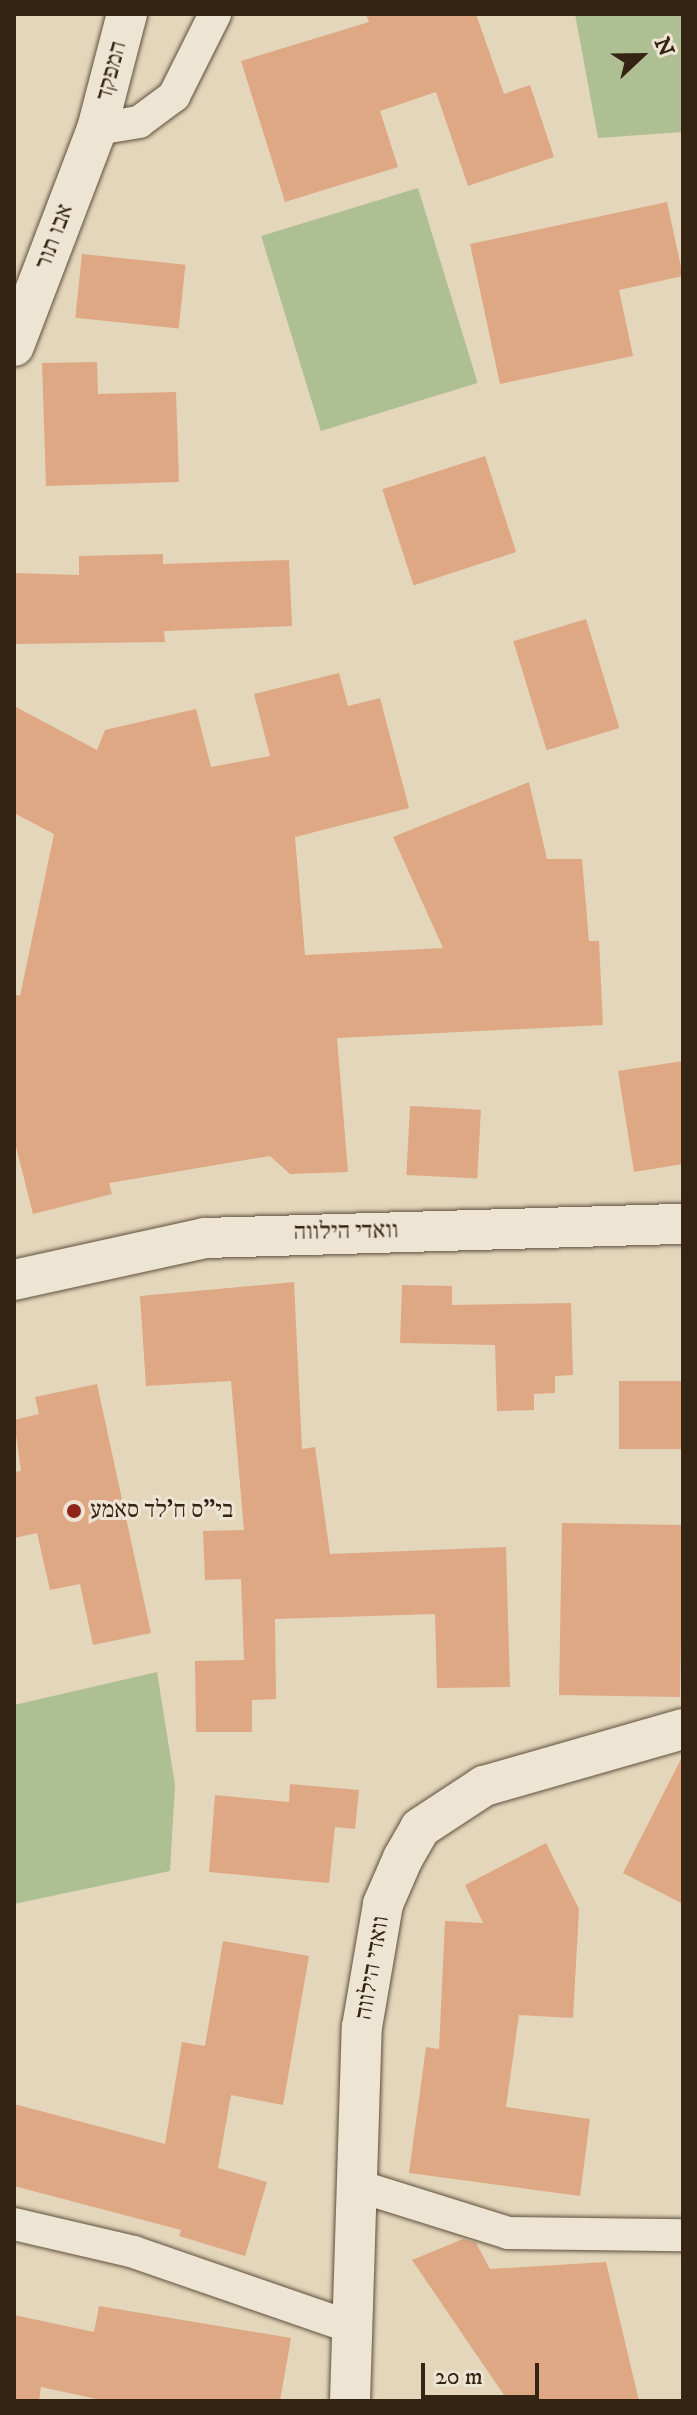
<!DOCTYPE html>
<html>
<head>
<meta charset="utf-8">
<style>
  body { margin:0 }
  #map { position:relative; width:697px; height:2415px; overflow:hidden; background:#e3d6bb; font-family:"IM FELL DW Pica","Frank Ruhl Libre",serif }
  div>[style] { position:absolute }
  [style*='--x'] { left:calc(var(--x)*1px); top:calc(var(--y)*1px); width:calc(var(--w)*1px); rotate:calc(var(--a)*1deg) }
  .green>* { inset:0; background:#afbf94; transform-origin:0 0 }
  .building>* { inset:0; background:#dfa884; transform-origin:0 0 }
  .roads { filter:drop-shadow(0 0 2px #60503d) drop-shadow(0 0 2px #60503d) }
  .minor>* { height:32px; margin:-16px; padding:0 16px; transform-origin:16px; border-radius:16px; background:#ede4d3 }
  .tertiary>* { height:40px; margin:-20px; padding:0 20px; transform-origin:20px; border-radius:20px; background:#ede4d3 }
  .dots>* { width:22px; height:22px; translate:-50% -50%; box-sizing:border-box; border:4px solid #ede4d3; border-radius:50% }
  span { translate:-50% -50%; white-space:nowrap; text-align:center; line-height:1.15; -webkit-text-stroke:6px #ede4d3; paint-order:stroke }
  .street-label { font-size:24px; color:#352413 }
  .poi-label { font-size:24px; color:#352413 }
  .left { translate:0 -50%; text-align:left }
  .frame { position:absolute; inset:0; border:16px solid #352413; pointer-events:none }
  .north { position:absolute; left:601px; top:16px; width:80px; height:80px; -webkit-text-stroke:6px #ede4d3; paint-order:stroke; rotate:68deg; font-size:22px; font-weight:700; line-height:32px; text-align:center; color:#352413 }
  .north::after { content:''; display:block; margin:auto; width:28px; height:36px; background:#352413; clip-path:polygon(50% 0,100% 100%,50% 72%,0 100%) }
  .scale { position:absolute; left:421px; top:2363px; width:118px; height:36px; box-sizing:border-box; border:4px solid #352413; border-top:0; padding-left:10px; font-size:24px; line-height:28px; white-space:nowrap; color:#352413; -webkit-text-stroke:6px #ede4d3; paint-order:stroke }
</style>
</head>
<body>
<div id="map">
  <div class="green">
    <i style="clip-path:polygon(575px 14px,683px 14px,683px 132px,598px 138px)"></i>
    <i style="left:418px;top:188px;width:204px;height:164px;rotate:73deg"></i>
    <i style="clip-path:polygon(157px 1672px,175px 1785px,170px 1871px,14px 1904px,14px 1705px)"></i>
  </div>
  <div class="building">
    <i style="clip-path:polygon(366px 14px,476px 14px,504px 94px,530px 85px,554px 157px,468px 186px,436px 92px,380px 111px,398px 167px,285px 202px,241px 61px,369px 22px)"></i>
    <i style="clip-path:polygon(667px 202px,683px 276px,619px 290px,633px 356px,500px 384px,470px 244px)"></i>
    <i style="left:82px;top:254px;width:104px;height:64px;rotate:6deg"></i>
    <i style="clip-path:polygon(97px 362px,98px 394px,176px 392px,179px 482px,46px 486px,42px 363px)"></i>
    <i style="left:485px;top:456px;width:101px;height:108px;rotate:72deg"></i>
    <i style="clip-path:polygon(163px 554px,163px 564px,289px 560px,292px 626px,164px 631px,165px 642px,14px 644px,14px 573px,79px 575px,79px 556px)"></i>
    <i style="left:586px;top:619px;width:114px;height:76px;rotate:73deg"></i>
    <i style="clip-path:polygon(339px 673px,348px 706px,380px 698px,409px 808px,295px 837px,305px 955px,443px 948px,393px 837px,529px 782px,547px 859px,582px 859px,589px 941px,599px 941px,603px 1025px,337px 1038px,348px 1172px,290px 1174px,270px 1156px,109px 1183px,112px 1194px,33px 1214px,14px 1139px,14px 994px,20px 996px,54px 834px,14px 813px,14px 706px,97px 750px,105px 730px,196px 709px,211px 767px,270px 756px,254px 694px)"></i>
    <i style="clip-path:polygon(683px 1061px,683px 1164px,634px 1172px,618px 1071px)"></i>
    <i style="left:410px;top:1106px;width:71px;height:69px;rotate:3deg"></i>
    <i style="clip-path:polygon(294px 1282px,302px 1449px,315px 1447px,330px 1554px,506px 1547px,510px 1687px,437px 1688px,435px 1614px,275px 1619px,276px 1699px,252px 1700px,252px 1732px,196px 1732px,195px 1661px,244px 1660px,241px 1579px,205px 1580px,203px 1531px,244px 1530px,231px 1381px,146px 1386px,140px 1296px)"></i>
    <i style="clip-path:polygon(402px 1285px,452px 1286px,452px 1305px,571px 1303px,573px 1375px,555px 1376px,555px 1393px,534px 1394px,534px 1410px,497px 1411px,495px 1345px,400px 1343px)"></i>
    <i style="left:619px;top:1381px;width:64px;height:68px"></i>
    <i style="clip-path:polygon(97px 1384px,151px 1633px,93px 1645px,80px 1584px,50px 1590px,37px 1533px,14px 1538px,14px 1472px,21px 1471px,14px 1420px,39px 1414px,35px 1397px)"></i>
    <i style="left:562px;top:1523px;width:121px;height:172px;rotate:1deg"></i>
    <i style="clip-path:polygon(683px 1755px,683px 1904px,623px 1873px)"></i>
    <i style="clip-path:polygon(290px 1784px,359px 1790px,355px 1829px,335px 1827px,329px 1883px,209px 1872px,215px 1795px,289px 1802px)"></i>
    <i style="clip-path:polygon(546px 1843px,579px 1909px,573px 2018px,519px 2015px,506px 2107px,590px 2119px,580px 2196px,409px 2173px,426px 2047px,439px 2049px,445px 1921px,483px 1923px,465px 1885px)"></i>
    <i style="clip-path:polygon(223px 1941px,309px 1956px,283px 2105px,231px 2095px,218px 2168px,267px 2182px,245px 2256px,179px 2236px,181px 2230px,14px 2186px,14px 2104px,165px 2144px,182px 2042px,205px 2046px)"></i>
    <i style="clip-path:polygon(463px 2239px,476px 2243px,490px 2269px,606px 2262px,639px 2401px,508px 2401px,412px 2260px)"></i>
    <i style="clip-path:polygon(99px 2306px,291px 2338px,280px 2401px,106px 2401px,41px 2387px,39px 2401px,14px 2401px,14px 2315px,94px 2332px)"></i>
  </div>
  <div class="roads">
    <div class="minor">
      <i style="--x:97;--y:129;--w:43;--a:-9.5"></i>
      <i style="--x:139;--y:122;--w:44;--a:-36.6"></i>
      <i style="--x:174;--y:96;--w:92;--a:-63.4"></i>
      <i style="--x:355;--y:2185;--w:160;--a:17.4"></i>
      <i style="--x:508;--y:2233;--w:175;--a:0.7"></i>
      <i style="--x:14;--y:2224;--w:123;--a:13.1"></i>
      <i style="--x:134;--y:2252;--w:229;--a:19.1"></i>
    </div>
    <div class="tertiary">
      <i style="--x:14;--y:346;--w:232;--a:-69.1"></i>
      <i style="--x:97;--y:129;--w:119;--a:-75.4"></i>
      <i style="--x:14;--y:1280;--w:196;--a:-12.4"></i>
      <i style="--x:205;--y:1238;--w:478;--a:-1.7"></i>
      <i style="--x:350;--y:2401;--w:374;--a:-88.2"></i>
      <i style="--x:362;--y:2027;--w:125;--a:-80.3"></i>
      <i style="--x:383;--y:1904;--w:50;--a:-66.5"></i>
      <i style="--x:403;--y:1858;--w:34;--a:-60"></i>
      <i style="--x:420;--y:1828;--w:77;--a:-33.3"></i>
      <i style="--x:484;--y:1786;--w:207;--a:-16"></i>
    </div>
  </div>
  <div class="dots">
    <i style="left:74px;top:1511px;background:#8f2418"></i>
  </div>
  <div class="street-label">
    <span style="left:112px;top:71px;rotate:-75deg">המפקד</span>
    <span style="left:55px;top:237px;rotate:-69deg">אבו תור</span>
    <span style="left:346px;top:1232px;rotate:-1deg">וואדי הילווה</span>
    <span style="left:373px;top:1968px;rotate:-80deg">וואדי הילווה</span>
  </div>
  <div class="poi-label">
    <span class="left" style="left:90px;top:1511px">בי"ס ח'לד סאמע</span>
  </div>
  <div class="frame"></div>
  <div class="north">N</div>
  <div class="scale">20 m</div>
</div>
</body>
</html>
